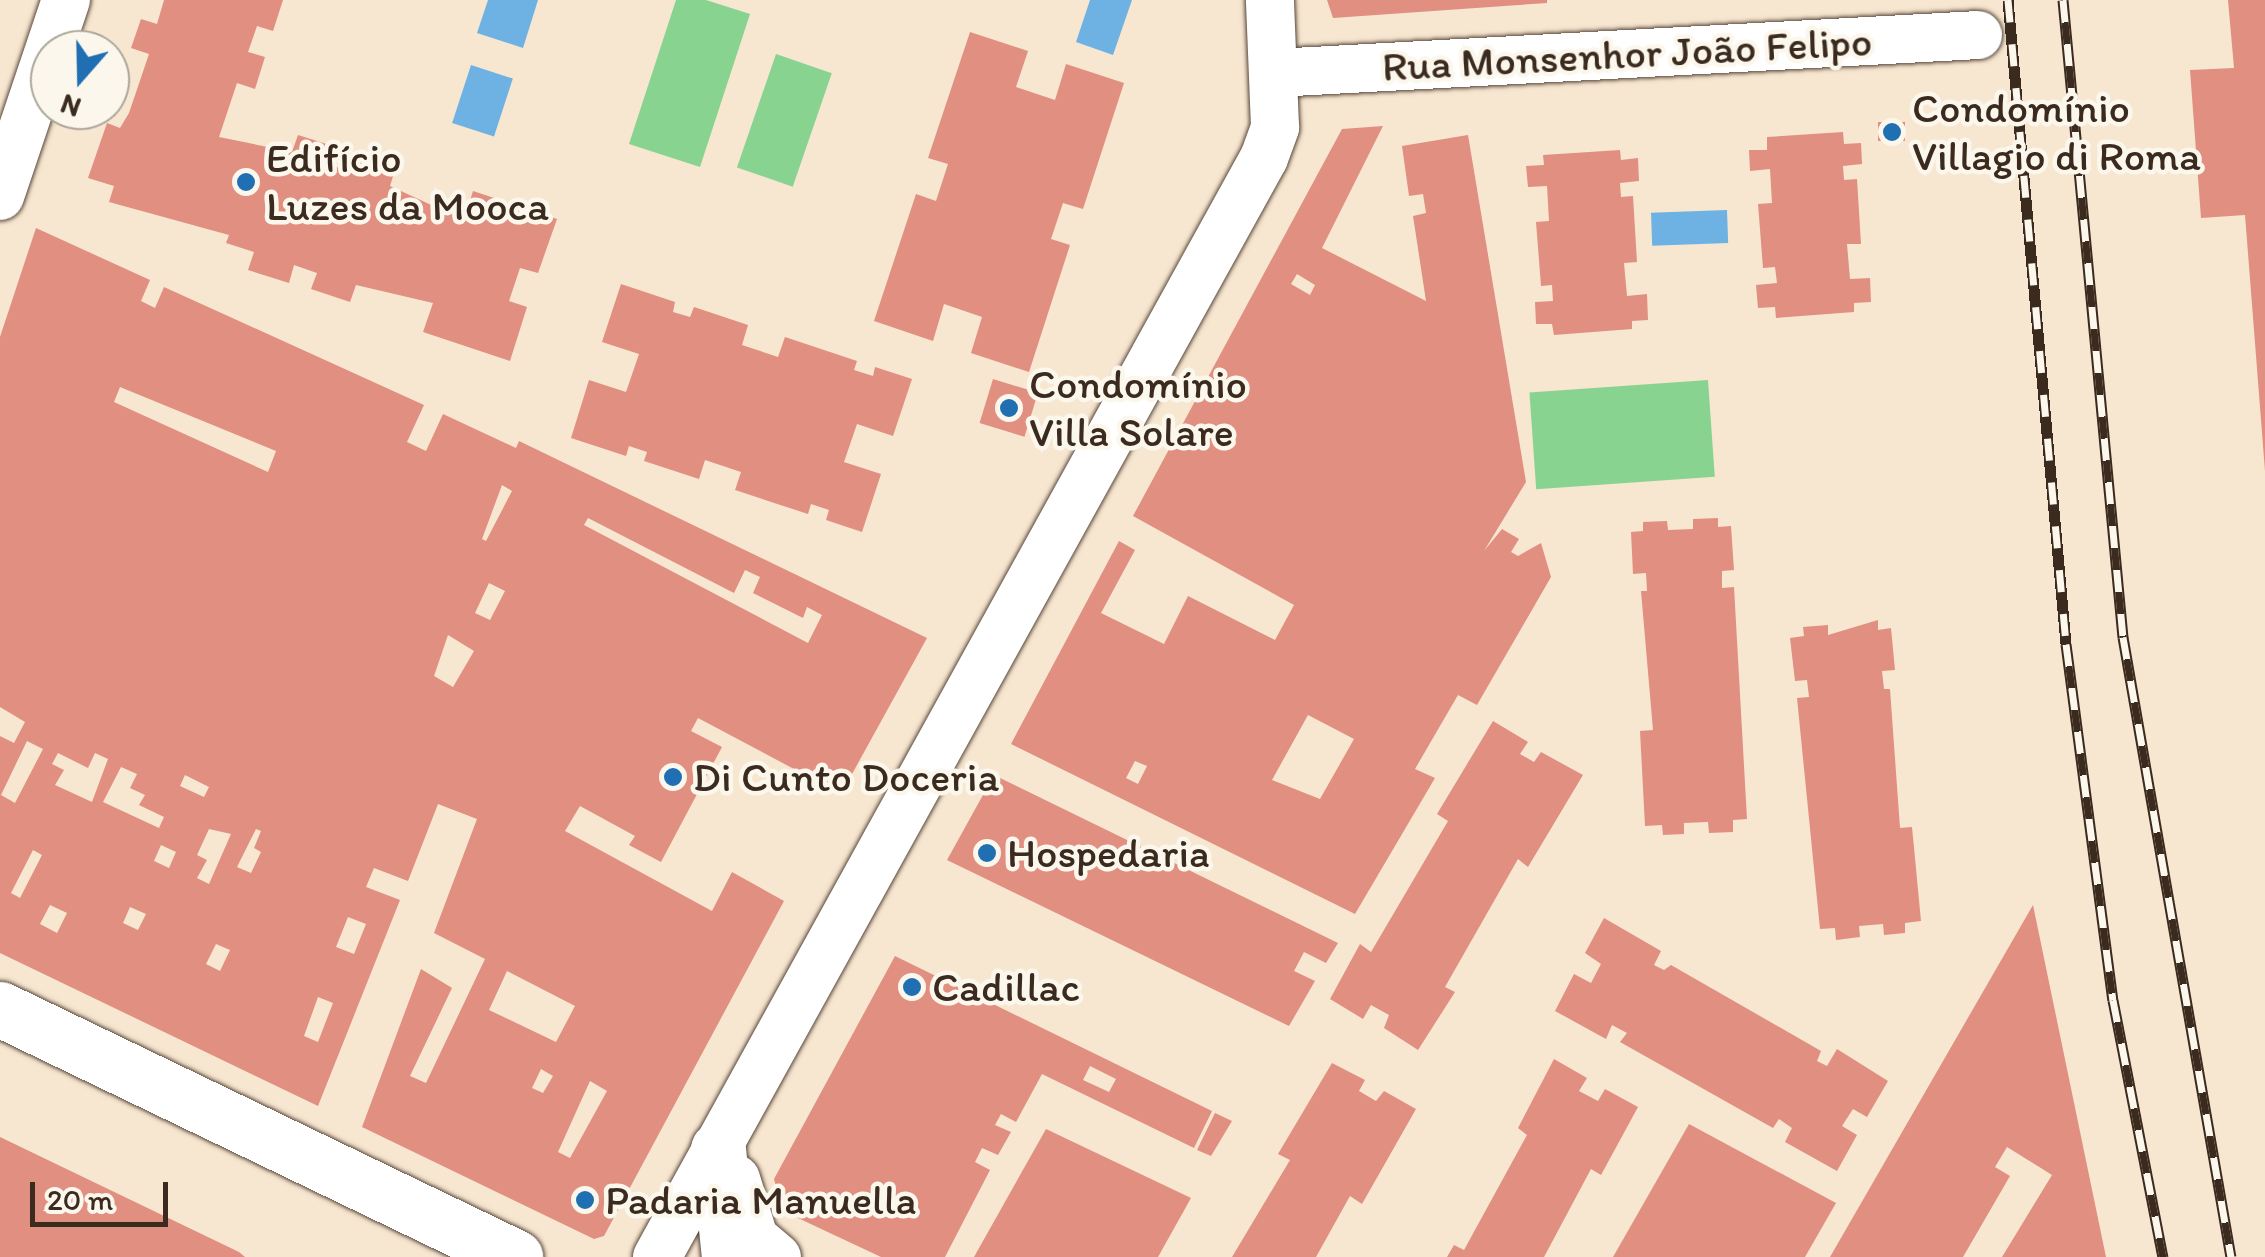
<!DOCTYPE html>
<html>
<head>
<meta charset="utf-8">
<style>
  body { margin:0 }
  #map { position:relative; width:2265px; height:1257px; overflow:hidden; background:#f7e6d0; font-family:Itim,sans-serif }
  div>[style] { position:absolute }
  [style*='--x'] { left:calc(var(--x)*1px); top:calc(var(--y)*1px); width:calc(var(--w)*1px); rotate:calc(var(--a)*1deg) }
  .green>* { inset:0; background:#89d390; transform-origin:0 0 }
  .water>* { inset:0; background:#6eb1e3; transform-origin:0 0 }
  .building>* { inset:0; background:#e18f80; transform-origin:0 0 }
  .roads { filter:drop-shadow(0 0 2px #574639) drop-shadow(0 0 2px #574639) }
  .minor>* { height:48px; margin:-24px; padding:0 24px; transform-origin:24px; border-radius:24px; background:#fff }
  .major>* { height:55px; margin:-27.5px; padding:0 27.5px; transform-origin:27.5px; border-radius:27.5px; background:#fff }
  .rail>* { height:11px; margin-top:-5.5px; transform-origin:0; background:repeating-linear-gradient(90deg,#fbf7ec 0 22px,#3b2a1e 0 44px); box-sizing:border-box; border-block:2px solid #3b2a1e }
  .dots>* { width:28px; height:28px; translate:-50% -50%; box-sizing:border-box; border:5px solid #fbf7ec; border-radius:50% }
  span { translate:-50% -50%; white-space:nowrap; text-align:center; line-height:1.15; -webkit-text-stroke:9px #fbf7ec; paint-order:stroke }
  .street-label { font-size:42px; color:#3b2a1e }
  .poi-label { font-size:42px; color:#3b2a1e }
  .left { translate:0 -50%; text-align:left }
  .north { position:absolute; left:30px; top:30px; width:100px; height:100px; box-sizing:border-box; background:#fbf7ec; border:2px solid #aea59a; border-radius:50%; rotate:200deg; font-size:28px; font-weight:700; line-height:40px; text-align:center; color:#3b2a1e }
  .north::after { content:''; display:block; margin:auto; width:35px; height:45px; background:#1f6fb2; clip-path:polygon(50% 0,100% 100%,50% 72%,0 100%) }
  .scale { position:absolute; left:30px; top:1182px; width:138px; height:45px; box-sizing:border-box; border:5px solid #3b2a1e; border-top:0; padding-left:12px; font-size:30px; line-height:35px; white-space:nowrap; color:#3b2a1e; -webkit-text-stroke:8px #fbf7ec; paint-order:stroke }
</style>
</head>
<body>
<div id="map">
  <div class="green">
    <i style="clip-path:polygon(676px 0,706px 0,750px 14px,700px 167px,629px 144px)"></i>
    <i style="left:776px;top:54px;width:59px;height:120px;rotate:19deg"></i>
    <i style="left:1708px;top:380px;width:97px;height:179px;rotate:86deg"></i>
  </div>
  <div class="water">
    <i style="clip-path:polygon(488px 0,538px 0,523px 48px,477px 33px)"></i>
    <i style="clip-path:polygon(1090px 0,1132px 0,1113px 55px,1076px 42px)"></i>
    <i style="left:471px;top:65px;width:44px;height:61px;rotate:18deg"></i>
    <i style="left:1727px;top:210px;width:33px;height:76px;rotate:88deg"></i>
  </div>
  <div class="building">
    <i style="clip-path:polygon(164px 0,283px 0,273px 31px,257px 26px,248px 52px,265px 57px,255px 89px,237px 83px,219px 137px,292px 152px,298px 135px,336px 147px,331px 165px,353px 173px,359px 155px,396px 167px,390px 186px,464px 220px,473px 191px,557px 219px,538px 273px,520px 268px,509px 301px,527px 307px,510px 361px,423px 332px,433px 303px,356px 285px,350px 302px,311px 289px,317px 273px,294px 265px,289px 283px,248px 270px,254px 252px,226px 243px,229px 235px,109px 202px,114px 186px,88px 178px,107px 123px,120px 128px,129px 113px,149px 54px,131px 48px,141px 19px,157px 24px)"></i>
    <i style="clip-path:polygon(1327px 0,1547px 0,1547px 3px,1333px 18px)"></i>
    <i style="clip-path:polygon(2228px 0,2265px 0,2265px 471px,2245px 215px,2201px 218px,2190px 70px,2234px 68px)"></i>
    <i style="clip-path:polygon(970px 32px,1028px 51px,1016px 87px,1055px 100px,1066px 64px,1124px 83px,1083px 209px,1063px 203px,1051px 239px,1070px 245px,1029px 372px,971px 353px,982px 317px,944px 304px,933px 341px,874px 321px,916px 194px,936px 201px,948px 164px,928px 158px)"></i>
    <i style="left:1905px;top:122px;width:19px;height:27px;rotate:90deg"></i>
    <i style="clip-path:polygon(evenodd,1383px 126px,1322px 248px,1426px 301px,1413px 216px,1426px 213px,1423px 194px,1409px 196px,1402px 146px,1468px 135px,1526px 482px,1484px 551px,1502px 529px,1519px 539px,1511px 552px,1518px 556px,1541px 543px,1551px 577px,1477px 705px,1458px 695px,1415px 769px,1435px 778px,1355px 914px,1011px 744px,1119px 541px,1135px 550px,1101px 613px,1164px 644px,1188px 596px,1275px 640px,1294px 605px,1133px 516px,1342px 129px,1383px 126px,1297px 274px,1315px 285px,1310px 295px,1291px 284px,1297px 274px,1383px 126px,1308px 715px,1354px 739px,1320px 799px,1272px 780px,1308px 715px,1383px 126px,1135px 761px,1147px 766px,1138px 784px,1126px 778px,1135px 761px)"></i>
    <i style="clip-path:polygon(1843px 132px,1844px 144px,1861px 143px,1862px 164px,1843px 166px,1844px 180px,1857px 179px,1861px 244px,1847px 244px,1850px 279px,1870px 278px,1871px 302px,1854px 303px,1854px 312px,1776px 318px,1775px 307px,1758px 308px,1756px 285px,1777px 283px,1775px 267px,1763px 268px,1758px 204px,1772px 203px,1770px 169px,1750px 171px,1749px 150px,1767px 150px,1767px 137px)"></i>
    <i style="clip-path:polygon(1620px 150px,1621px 160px,1638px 158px,1639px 181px,1620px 183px,1621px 197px,1633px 196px,1637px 262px,1624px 263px,1627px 296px,1647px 294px,1648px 320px,1632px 321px,1632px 329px,1554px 335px,1552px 324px,1536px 324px,1535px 302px,1553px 301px,1552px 285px,1541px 286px,1536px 222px,1549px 221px,1547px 186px,1528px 187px,1526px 166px,1544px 165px,1543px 155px)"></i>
    <i style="clip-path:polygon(evenodd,36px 228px,150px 280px,141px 301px,155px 308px,164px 287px,424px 405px,407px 442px,426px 451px,443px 414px,516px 448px,519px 441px,927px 638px,841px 794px,698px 718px,691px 731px,722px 747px,661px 862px,629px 845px,635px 836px,580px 806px,565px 831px,712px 911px,732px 872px,784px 901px,604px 1236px,594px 1239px,362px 1127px,421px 969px,452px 988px,410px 1076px,426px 1083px,485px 959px,434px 933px,477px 819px,438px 804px,408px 881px,374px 868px,366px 887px,400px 900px,318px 1106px,0 953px,0 736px,14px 743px,25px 722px,0 707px,0 337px,36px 228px,120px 387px,276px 451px,268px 472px,114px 402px,120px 387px,36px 228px,502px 485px,512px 491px,486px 541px,482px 539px,502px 485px,36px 228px,588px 518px,734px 593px,745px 570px,760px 577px,753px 593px,803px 618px,807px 607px,822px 615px,808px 643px,584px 525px,588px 518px,36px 228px,489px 583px,505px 591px,490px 620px,475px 613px,489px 583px,36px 228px,448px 635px,474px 651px,453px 687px,434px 676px,448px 635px,36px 228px,27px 741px,43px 749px,15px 803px,1px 795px,27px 741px,36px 228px,58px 753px,88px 768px,95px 753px,108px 759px,92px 802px,55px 785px,64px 770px,52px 764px,58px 753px,36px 228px,121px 767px,137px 774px,130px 788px,145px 795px,139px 805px,164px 817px,159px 828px,103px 802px,121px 767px,36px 228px,185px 775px,209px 787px,204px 797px,180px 786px,185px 775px,36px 228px,209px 829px,231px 834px,209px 884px,197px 878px,207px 860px,197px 855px,209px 829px,36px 228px,256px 829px,261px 831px,254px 848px,261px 852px,251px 873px,237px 867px,256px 829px,36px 228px,161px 845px,176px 852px,169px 868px,154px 861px,161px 845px,36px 228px,33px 850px,42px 855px,20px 898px,11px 893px,33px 850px,36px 228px,50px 905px,67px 913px,57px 933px,40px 924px,50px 905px,36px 228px,130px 907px,146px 914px,138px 930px,123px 923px,130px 907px,36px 228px,348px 917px,366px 924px,354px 954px,336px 947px,348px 917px,36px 228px,216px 944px,230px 950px,220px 971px,206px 964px,216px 944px,36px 228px,507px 971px,575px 1006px,556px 1042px,489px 1010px,507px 971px,36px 228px,318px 997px,333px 1003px,318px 1042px,304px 1036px,318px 997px,36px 228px,541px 1069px,553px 1076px,543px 1093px,532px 1088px,541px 1069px,36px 228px,590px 1081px,607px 1091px,570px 1158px,558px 1152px,590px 1081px)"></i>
    <i style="clip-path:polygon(621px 284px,675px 302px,673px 312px,690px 317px,694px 307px,748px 325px,742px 345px,778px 357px,785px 337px,857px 361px,854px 370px,873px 376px,875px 367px,912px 379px,893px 436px,857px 424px,844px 462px,881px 474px,862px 532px,826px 520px,829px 510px,811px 504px,808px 514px,735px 490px,741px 472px,705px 460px,699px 479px,644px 461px,647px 452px,629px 446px,626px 456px,571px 438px,589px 380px,626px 392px,639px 354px,602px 342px)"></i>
    <i style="left:993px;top:379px;width:47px;height:46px;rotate:17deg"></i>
    <i style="clip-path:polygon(1718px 518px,1718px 527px,1731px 526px,1734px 570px,1722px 571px,1722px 588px,1734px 587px,1747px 819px,1733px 820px,1733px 832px,1709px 833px,1708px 822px,1684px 823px,1684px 834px,1663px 835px,1662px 825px,1645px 826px,1640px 731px,1653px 730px,1641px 591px,1647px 591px,1646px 573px,1633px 574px,1631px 532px,1643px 531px,1643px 522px,1667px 521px,1668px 530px,1693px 529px,1693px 519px)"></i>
    <i style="clip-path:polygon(1878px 620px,1878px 630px,1891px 628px,1895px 670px,1882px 671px,1884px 689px,1890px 689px,1900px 828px,1912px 827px,1921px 921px,1905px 923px,1905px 933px,1884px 935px,1883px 924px,1859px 926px,1860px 937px,1836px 940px,1835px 928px,1820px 929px,1797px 698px,1809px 697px,1807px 680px,1795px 681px,1790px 638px,1804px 636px,1803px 627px,1828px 625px,1828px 635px)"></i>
    <i style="clip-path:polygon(1493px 721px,1528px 742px,1520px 754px,1534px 762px,1541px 752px,1583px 775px,1528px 867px,1518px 859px,1445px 987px,1455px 992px,1418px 1050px,1384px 1028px,1389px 1015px,1371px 1005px,1363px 1019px,1330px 999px,1360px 944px,1371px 952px,1448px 821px,1437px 814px)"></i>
    <i style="clip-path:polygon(994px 775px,1338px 943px,1326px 963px,1304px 952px,1294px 971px,1315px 981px,1289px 1026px,947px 860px)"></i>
    <i style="clip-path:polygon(2033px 905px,2106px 1257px,2002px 1257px,2052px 1175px,2007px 1147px,1995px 1167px,2010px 1176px,1963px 1257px,1830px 1257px)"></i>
    <i style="clip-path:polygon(1604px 918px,1661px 951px,1654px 965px,1664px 970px,1671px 965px,1821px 1051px,1817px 1061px,1827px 1066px,1837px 1049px,1888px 1081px,1867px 1117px,1853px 1109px,1842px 1126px,1857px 1135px,1837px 1171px,1785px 1142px,1792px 1128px,1779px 1119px,1773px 1128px,1620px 1042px,1627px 1033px,1612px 1025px,1606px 1039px,1555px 1011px,1574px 974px,1591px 983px,1601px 964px,1585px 953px)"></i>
    <i style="clip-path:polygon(evenodd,895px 956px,1212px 1111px,1194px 1148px,1042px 1074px,1016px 1122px,1001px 1114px,995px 1125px,1011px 1132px,998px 1155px,982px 1148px,975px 1162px,990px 1170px,945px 1257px,881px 1257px,783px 1211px,774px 1179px,895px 956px,1090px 1066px,1116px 1079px,1109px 1092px,1083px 1080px,1090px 1066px)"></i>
    <i style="clip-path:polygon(1554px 1059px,1587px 1078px,1579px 1091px,1598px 1101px,1605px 1089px,1638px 1107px,1601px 1175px,1591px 1169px,1544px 1257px,1447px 1257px,1454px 1245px,1464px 1250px,1527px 1135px,1518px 1128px)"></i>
    <i style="clip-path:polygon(1332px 1063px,1365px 1080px,1359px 1091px,1376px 1101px,1384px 1091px,1416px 1109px,1362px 1204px,1350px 1196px,1316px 1257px,1232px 1257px,1290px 1160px,1278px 1154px)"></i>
    <i style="clip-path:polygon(1215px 1113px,1232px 1121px,1211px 1156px,1197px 1150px)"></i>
    <i style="clip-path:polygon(1689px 1124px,1836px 1203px,1805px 1257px,1613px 1257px)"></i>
    <i style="clip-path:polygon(1046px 1129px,1191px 1198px,1158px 1257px,974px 1257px)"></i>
    <i style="clip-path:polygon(0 1137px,239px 1252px,245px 1257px,0 1257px)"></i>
  </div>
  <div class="roads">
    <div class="minor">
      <i style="--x:1275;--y:73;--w:704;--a:-3.09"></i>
      <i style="--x:0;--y:196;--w:207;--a:-71.4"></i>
      <i style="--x:736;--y:1179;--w:62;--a:73"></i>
      <i style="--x:754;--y:1238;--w:30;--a:40"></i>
      <i style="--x:657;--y:1257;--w:1255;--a:-61.09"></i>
      <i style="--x:1264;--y:158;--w:33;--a:-70"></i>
      <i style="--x:1275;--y:127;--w:127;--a:-92.3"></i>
    </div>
    <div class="major">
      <i style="--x:0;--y:1009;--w:572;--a:25.71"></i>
      <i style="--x:718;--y:1149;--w:109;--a:84.2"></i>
    </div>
  </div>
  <div class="rail">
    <i style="--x:2008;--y:0;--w:647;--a:84.85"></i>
    <i style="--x:2066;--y:644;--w:359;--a:82.5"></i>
    <i style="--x:2113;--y:1000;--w:262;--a:79"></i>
    <i style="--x:2063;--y:0;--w:640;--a:84.62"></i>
    <i style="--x:2123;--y:637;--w:629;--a:80.12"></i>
  </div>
  <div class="dots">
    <i style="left:1892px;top:132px;background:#1f6fb2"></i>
    <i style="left:246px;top:182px;background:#1f6fb2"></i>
    <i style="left:1009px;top:408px;background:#1f6fb2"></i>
    <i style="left:673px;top:777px;background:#1f6fb2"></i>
    <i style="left:987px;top:853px;background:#1f6fb2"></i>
    <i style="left:912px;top:987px;background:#1f6fb2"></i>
    <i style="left:585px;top:1200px;background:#1f6fb2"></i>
  </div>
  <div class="street-label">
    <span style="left:1627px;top:54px;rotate:-3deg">Rua Monsenhor João Felipo</span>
  </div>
  <div class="poi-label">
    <span class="left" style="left:1912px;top:132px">Condomínio<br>Villagio di Roma</span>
    <span class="left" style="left:266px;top:182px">Edifício<br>Luzes da Mooca</span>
    <span class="left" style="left:1029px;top:408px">Condomínio<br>Villa Solare</span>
    <span class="left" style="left:693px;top:777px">Di Cunto Doceria</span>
    <span class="left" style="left:1007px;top:853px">Hospedaria</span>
    <span class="left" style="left:932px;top:987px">Cadillac</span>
    <span class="left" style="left:605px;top:1200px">Padaria Manuella</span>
  </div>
  <div class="north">N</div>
  <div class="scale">20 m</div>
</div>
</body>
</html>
